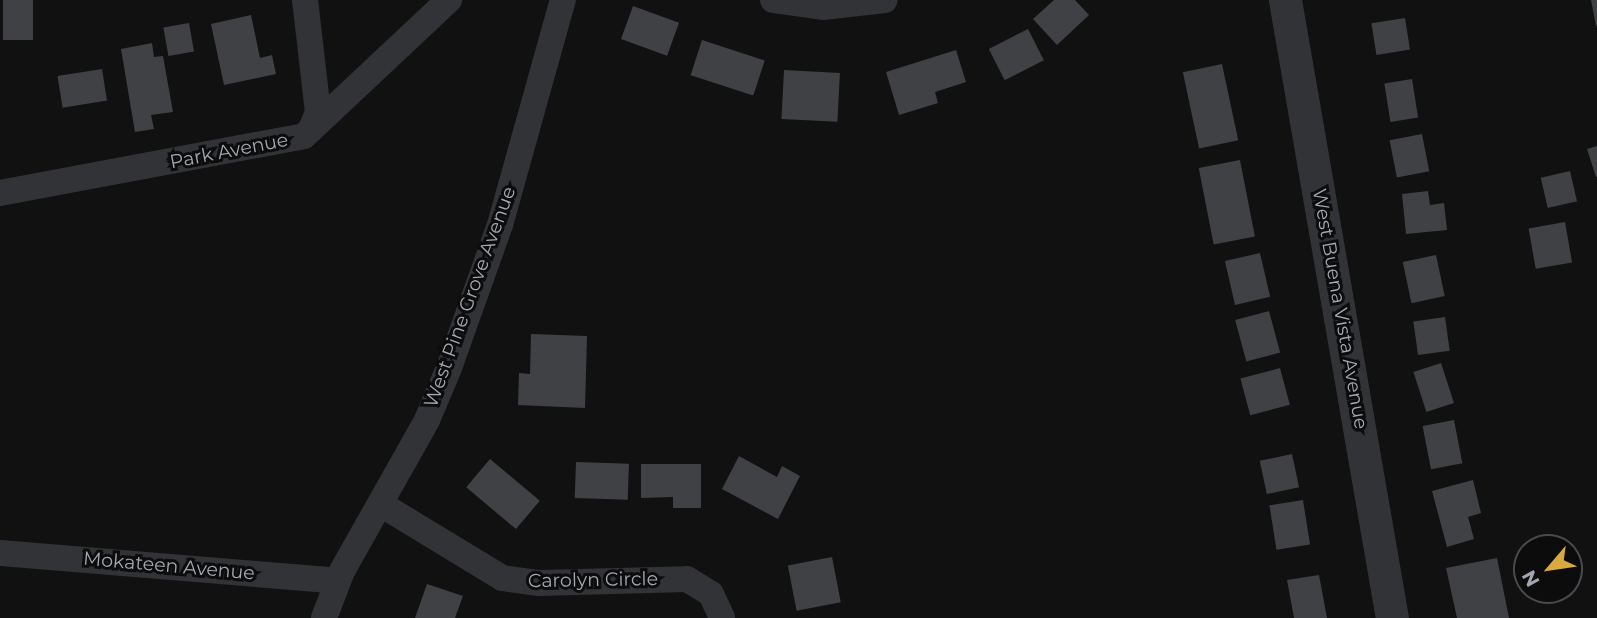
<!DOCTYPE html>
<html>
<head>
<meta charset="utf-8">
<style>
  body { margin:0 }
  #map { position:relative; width:1597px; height:618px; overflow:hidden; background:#111112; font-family:Montserrat,sans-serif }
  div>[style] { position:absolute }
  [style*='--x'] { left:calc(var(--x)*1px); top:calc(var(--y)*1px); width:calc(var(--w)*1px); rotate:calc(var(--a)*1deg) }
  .building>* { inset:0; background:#404145; transform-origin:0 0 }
  .minor>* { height:26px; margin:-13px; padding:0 13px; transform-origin:13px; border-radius:13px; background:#323336 }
  .tertiary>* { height:33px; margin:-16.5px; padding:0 16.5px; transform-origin:16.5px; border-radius:16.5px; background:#323336 }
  span { translate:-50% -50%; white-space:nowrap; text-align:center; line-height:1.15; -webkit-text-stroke:6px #0c0c0d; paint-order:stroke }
  .street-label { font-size:19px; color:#a4a7b1 }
  .north { position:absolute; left:1513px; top:534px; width:70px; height:70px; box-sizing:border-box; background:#0c0c0d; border:2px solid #494a4f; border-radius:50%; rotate:241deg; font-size:19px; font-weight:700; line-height:28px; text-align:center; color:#a4a7b1 }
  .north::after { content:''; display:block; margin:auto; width:24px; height:32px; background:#d9a841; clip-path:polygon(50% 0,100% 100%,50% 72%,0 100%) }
</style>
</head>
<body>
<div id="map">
  <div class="building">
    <i style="left:3px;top:0;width:30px;height:40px"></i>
    <i style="clip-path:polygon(1054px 0,1075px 0,1089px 15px,1057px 45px,1033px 19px)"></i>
    <i style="clip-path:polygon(1591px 0,1597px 0,1597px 26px,1596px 26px)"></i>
    <i style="left:633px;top:6px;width:49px;height:35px;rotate:20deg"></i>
    <i style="clip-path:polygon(251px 15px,260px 58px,272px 55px,276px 74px,224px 85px,211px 24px)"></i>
    <i style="left:1405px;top:18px;width:32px;height:34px;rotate:81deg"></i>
    <i style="left:189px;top:23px;width:29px;height:26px;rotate:80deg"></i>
    <i style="left:1028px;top:29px;width:35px;height:44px;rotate:63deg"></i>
    <i style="left:702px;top:40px;width:66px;height:37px;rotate:18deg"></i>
    <i style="clip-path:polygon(152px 43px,154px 57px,163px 56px,173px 112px,151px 115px,154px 129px,135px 132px,121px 49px)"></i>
    <i style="clip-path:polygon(956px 50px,966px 82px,935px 92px,938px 103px,899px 115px,886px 72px)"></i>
    <i style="left:1222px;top:64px;width:78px;height:40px;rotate:78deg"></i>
    <i style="left:102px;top:69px;width:32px;height:45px;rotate:81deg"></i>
    <i style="left:784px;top:70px;width:56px;height:49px;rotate:3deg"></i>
    <i style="left:1412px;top:79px;width:39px;height:28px;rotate:81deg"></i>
    <i style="left:1422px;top:134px;width:38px;height:33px;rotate:79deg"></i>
    <i style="clip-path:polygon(1597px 146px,1597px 177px,1596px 177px,1587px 149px)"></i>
    <i style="left:1240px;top:160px;width:78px;height:42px;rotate:79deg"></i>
    <i style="left:1570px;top:171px;width:31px;height:30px;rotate:77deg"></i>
    <i style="clip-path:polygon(1428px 191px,1430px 205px,1444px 203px,1447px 230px,1406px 234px,1402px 194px)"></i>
    <i style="left:1565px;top:222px;width:41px;height:37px;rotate:80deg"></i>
    <i style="left:1260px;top:253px;width:45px;height:36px;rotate:77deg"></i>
    <i style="left:1436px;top:255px;width:42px;height:34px;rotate:78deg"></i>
    <i style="left:1269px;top:311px;width:43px;height:35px;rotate:75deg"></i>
    <i style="left:1445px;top:317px;width:34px;height:32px;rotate:82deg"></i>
    <i style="clip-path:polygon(531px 334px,587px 336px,585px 408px,518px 405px,519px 373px,530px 374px)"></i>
    <i style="left:1441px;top:363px;width:42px;height:29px;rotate:72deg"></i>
    <i style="left:1280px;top:368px;width:38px;height:41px;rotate:75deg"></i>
    <i style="left:1454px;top:420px;width:44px;height:32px;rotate:79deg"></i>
    <i style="left:1292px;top:454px;width:34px;height:33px;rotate:78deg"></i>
    <i style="clip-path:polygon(739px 456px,777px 477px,782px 466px,800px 476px,778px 519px,722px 489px)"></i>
    <i style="left:490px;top:459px;width:65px;height:37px;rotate:40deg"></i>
    <i style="left:576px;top:462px;width:53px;height:36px;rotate:2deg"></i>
    <i style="clip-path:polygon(641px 464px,701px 464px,701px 508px,673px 508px,673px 497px,641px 498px)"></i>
    <i style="clip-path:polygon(1473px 480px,1481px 513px,1468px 517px,1474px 539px,1447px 547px,1432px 491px)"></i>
    <i style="left:1303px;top:500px;width:45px;height:34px;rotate:81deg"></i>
    <i style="left:832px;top:557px;width:46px;height:45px;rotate:79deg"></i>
    <i style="clip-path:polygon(1497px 558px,1509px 618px,1457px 618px,1446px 568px)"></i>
    <i style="clip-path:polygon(1319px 575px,1327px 618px,1294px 618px,1287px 580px)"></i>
    <i style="clip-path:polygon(427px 584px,463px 596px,455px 618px,415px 618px)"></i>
  </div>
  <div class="minor">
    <i style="--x:305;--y:0;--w:113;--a:83.4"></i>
    <i style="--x:318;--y:112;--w:18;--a:112"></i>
    <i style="--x:773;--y:0;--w:50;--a:8"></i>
    <i style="--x:823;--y:7;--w:62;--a:-6.4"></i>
    <i style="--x:0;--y:193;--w:309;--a:-10.6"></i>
    <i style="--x:304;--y:136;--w:199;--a:-43.2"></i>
    <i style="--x:382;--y:505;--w:140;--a:31.3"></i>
    <i style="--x:502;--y:578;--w:37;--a:8"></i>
    <i style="--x:539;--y:583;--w:148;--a:-1.5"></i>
    <i style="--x:687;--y:579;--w:28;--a:32"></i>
    <i style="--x:711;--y:594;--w:26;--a:65"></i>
    <i style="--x:0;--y:553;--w:339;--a:4.7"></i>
    <i style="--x:324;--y:618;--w:50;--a:-69"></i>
    <i style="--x:342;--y:571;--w:173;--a:-60.6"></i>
    <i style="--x:427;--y:420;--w:56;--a:-67.1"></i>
    <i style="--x:449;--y:368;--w:152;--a:-70.4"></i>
    <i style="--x:500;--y:225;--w:234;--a:-74.4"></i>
  </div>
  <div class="tertiary">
    <i style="--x:1285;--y:0;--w:627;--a:80.18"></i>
  </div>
  <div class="street-label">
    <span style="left:229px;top:151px;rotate:-11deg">Park Avenue</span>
    <span style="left:470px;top:297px;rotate:-70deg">West Pine Grove Avenue</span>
    <span style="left:1340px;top:309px;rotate:80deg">West Buena Vista Avenue</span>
    <span style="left:169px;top:566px;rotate:5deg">Mokateen Avenue</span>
    <span style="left:593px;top:580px;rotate:-1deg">Carolyn Circle</span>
  </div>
  <div class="north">N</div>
</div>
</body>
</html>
